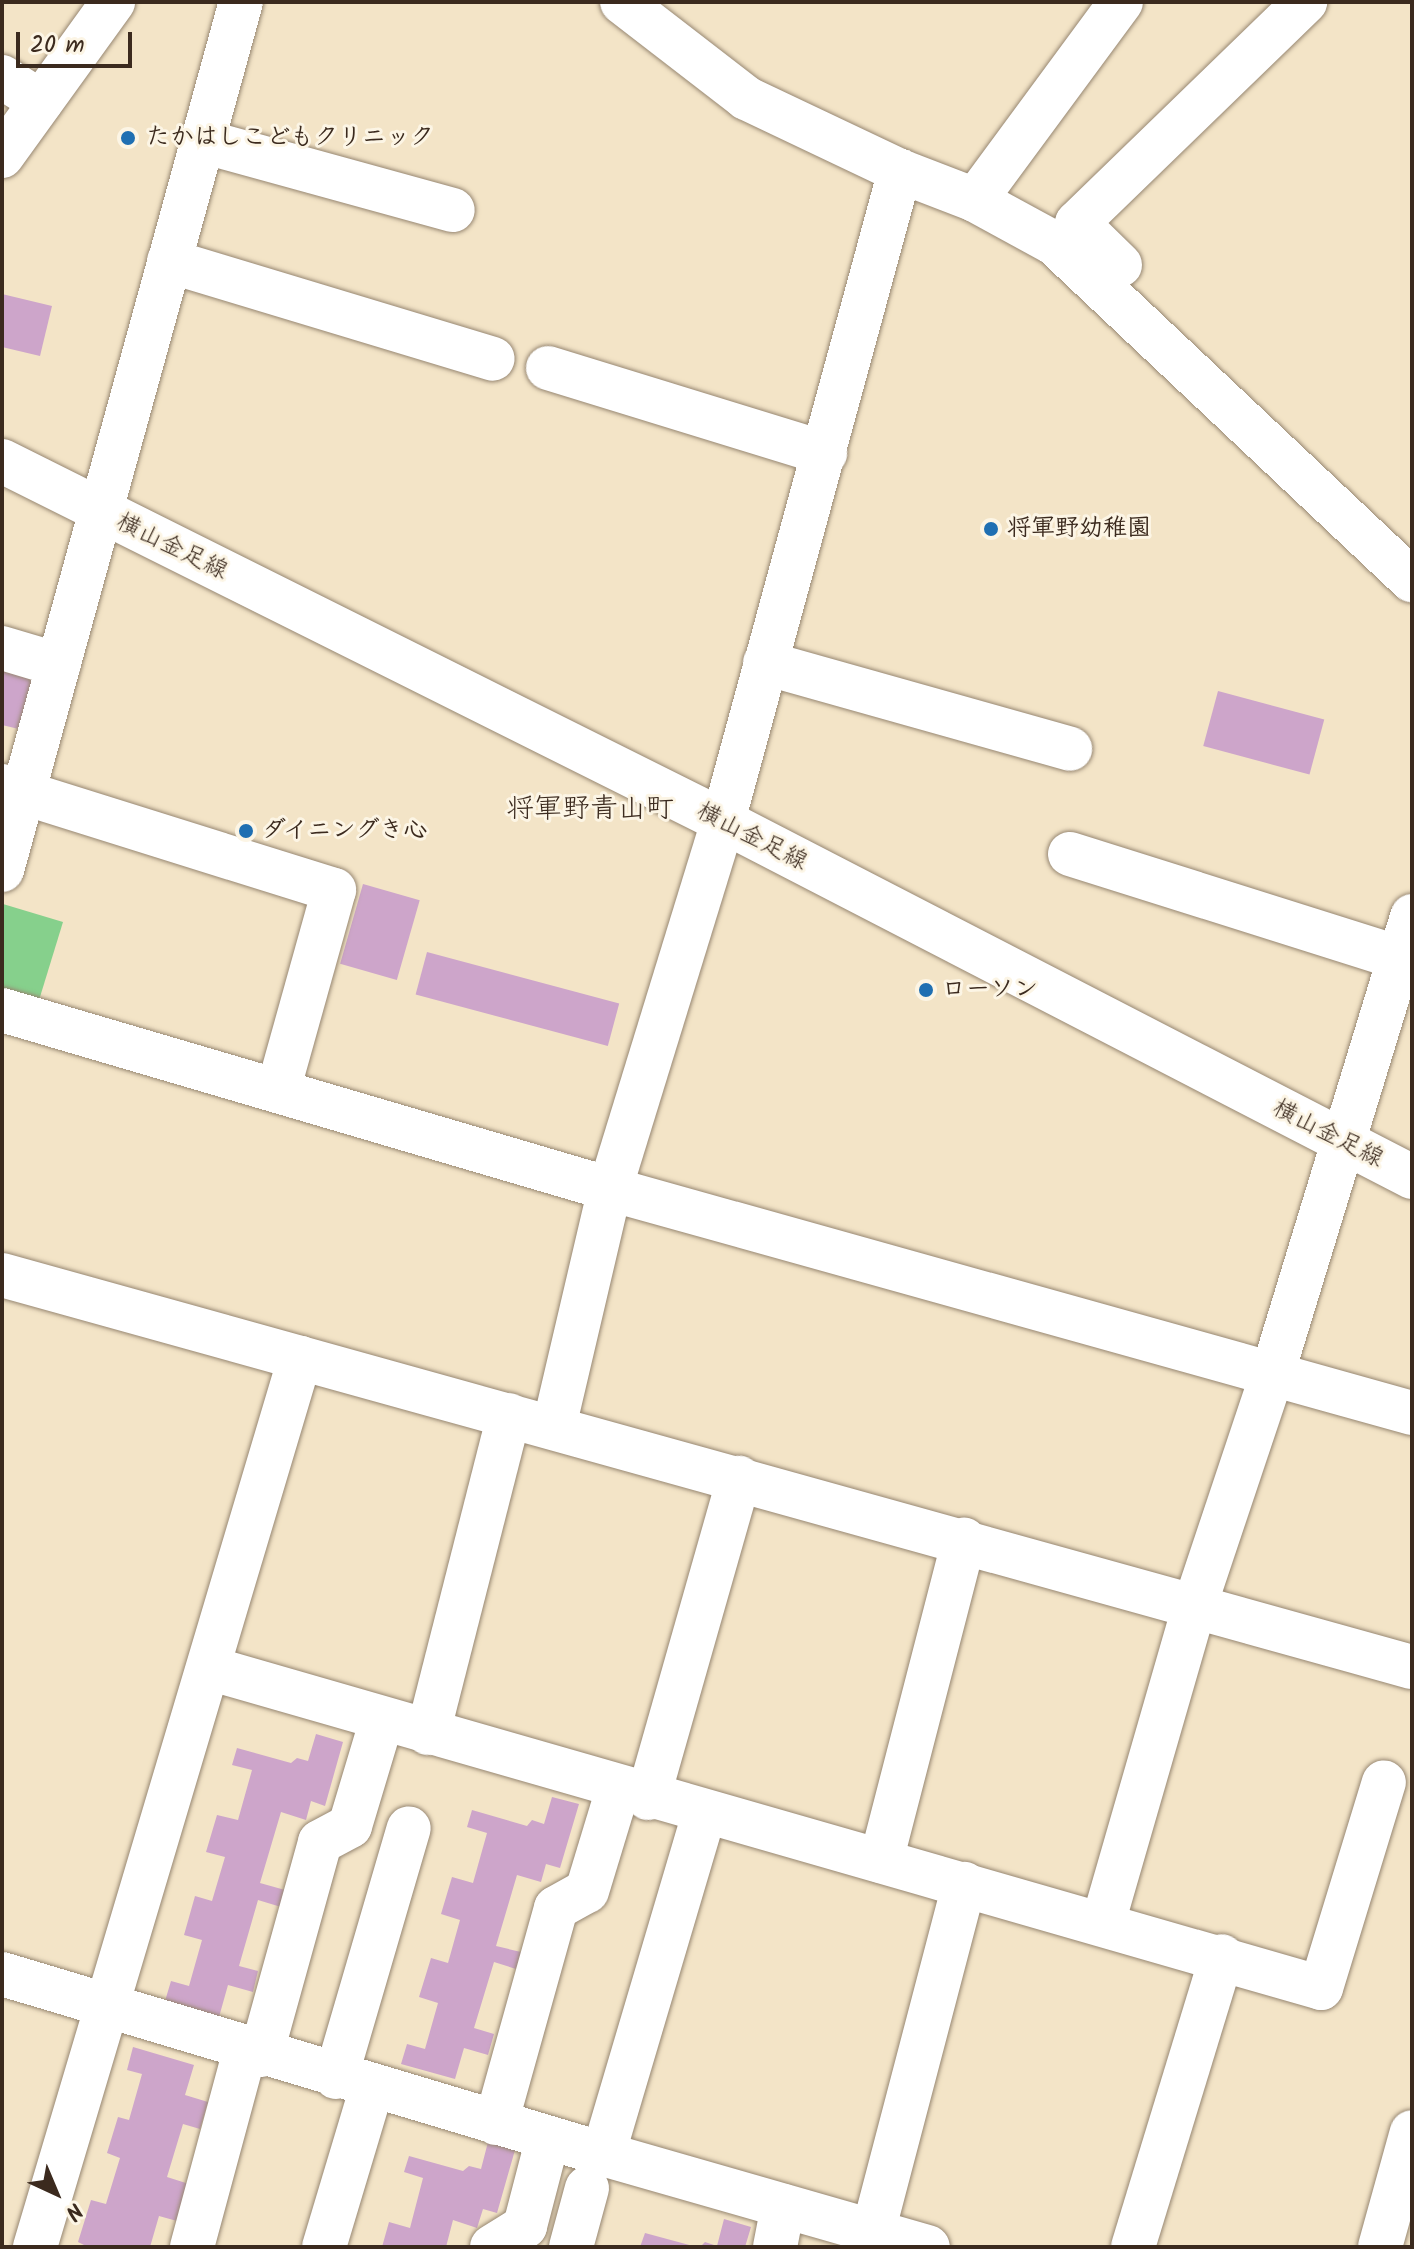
<!DOCTYPE html>
<html>
<head>
<meta charset="utf-8">
<style>
  body { margin:0 }
  #map { position:relative; width:1414px; height:2249px; overflow:hidden; background:#f3e4c7; font-family:Kalam,"Klee One",sans-serif }
  div>[style] { position:absolute }
  [style*='--x'] { left:calc(var(--x)*1px); top:calc(var(--y)*1px); width:calc(var(--w)*1px); rotate:calc(var(--a)*1deg) }
  .green>* { inset:0; background:#86d08c }
  .building>* { inset:0; background:#cda5ca; transform-origin:0 0 }
  .roads { filter:drop-shadow(0 0 2px #978772) drop-shadow(0 0 2px #978772) }
  .minor>* { height:44px; margin:-22px; padding:0 22px; transform-origin:22px; border-radius:22px; background:#fff }
  .dots>* { width:22px; height:22px; translate:-50% -50%; box-sizing:border-box; border:4px solid #fcf5e5; border-radius:50% }
  span { translate:-50% -50%; white-space:nowrap; text-align:center; line-height:1.15; -webkit-text-stroke:6px #fcf5e5; paint-order:stroke }
  .poi-label { font-size:24px; color:#3b2a1e; font-weight:700 }
  .left { translate:0 -50%; text-align:left }
  .street-label { font-size:24px; color:#3b2a1e }
  .quarter-label { font-size:28px; color:#3b2a1e }
  .frame { position:absolute; inset:0; border:4px solid #3b2a1e; pointer-events:none }
  .north { position:absolute; left:16px; top:2153px; width:80px; height:80px; -webkit-text-stroke:6px #fcf5e5; paint-order:stroke; rotate:136deg; font-size:22px; font-weight:700; line-height:32px; text-align:center; color:#3b2a1e }
  .north::after { content:''; display:block; margin:auto; width:28px; height:36px; background:#3b2a1e; clip-path:polygon(50% 0,100% 100%,50% 72%,0 100%) }
  .scale { position:absolute; left:16px; top:32px; width:116px; height:36px; box-sizing:border-box; border:4px solid #3b2a1e; border-top:0; padding-left:10px; font-size:24px; line-height:28px; white-space:nowrap; color:#3b2a1e; -webkit-text-stroke:6px #fcf5e5; paint-order:stroke }
</style>
</head>
<body>
<div id="map">
  <div class="green">
    <i style="clip-path:polygon(3px 904px,63px 922px,36px 1010px,2px 999px)"></i>
  </div>
  <div class="building">
    <i style="clip-path:polygon(2px 294px,52px 306px,40px 356px,2px 347px)"></i>
    <i style="clip-path:polygon(2px 671px,36px 680px,23px 730px,2px 725px)"></i>
    <i style="left:1218px;top:691px;width:110px;height:57px;rotate:15deg"></i>
    <i style="left:363px;top:884px;width:59px;height:83px;rotate:16deg"></i>
    <i style="left:427px;top:952px;width:199px;height:44px;rotate:15deg"></i>
    <i style="clip-path:polygon(316px 1734px,343px 1742px,325px 1806px,311px 1801px,306px 1820px,281px 1812px,260px 1883px,285px 1890px,281px 1907px,258px 1900px,239px 1966px,258px 1971px,253px 1992px,228px 1985px,219px 2017px,165px 2001px,171px 1981px,189px 1986px,202px 1940px,184px 1935px,195px 1896px,212px 1901px,225px 1857px,206px 1852px,217px 1815px,238px 1820px,252px 1770px,232px 1765px,237px 1748px,291px 1763px,297px 1758px,308px 1761px)"></i>
    <i style="clip-path:polygon(552px 1797px,579px 1804px,560px 1868px,546px 1864px,541px 1882px,517px 1875px,496px 1946px,521px 1952px,516px 1969px,494px 1962px,474px 2028px,494px 2034px,488px 2055px,464px 2048px,455px 2079px,401px 2064px,407px 2044px,425px 2049px,438px 2003px,419px 1997px,431px 1958px,448px 1963px,460px 1920px,441px 1914px,452px 1877px,473px 1883px,487px 1833px,467px 1827px,472px 1810px,527px 1826px,532px 1820px,544px 1824px)"></i>
    <i style="clip-path:polygon(133px 2047px,194px 2065px,185px 2095px,208px 2102px,200px 2129px,183px 2124px,167px 2177px,189px 2184px,177px 2221px,159px 2216px,150px 2247px,88px 2247px,78px 2242px,91px 2200px,106px 2204px,120px 2158px,107px 2153px,118px 2117px,129px 2120px,142px 2074px,127px 2070px)"></i>
    <i style="clip-path:polygon(488px 2142px,515px 2150px,497px 2213px,483px 2209px,477px 2228px,453px 2220px,446px 2247px,382px 2247px,389px 2222px,410px 2228px,423px 2178px,404px 2172px,409px 2156px,463px 2171px,469px 2166px,481px 2169px)"></i>
    <i style="clip-path:polygon(724px 2219px,751px 2227px,745px 2247px,700px 2247px,705px 2242px,717px 2246px)"></i>
    <i style="clip-path:polygon(645px 2233px,693px 2246px,693px 2247px,640px 2247px)"></i>
  </div>
  <div class="roads">
    <div class="minor">
      <i style="--x:622;--y:2;--w:157;--a:37.7"></i>
      <i style="--x:746;--y:98;--w:170;--a:25.4"></i>
      <i style="--x:900;--y:171;--w:80;--a:21.1"></i>
      <i style="--x:975;--y:200;--w:90;--a:28.6"></i>
      <i style="--x:1054;--y:243;--w:492;--a:43.3"></i>
      <i style="--x:2;--y:77;--w:46;--a:32.7"></i>
      <i style="--x:202;--y:141;--w:260;--a:15.4"></i>
      <i style="--x:2;--y:156;--w:190;--a:-54.2"></i>
      <i style="--x:975;--y:200;--w:246;--a:-53.6"></i>
      <i style="--x:169;--y:261;--w:338;--a:16.8"></i>
      <i style="--x:1120;--y:265;--w:60;--a:-135.7"></i>
      <i style="--x:1077;--y:223;--w:318;--a:-44.1"></i>
      <i style="--x:548;--y:368;--w:290;--a:17.1"></i>
      <i style="--x:2;--y:461;--w:806;--a:26.53"></i>
      <i style="--x:723;--y:821;--w:776;--a:27.32"></i>
      <i style="--x:2;--y:648;--w:59;--a:16.6"></i>
      <i style="--x:765;--y:663;--w:317;--a:15.7"></i>
      <i style="--x:2;--y:786;--w:348;--a:17.4"></i>
      <i style="--x:334;--y:890;--w:208;--a:105.6"></i>
      <i style="--x:1070;--y:854;--w:359;--a:17.5"></i>
      <i style="--x:2;--y:870;--w:900;--a:-74.61"></i>
      <i style="--x:2;--y:1010;--w:634;--a:16.4"></i>
      <i style="--x:610;--y:1189;--w:833;--a:15.61"></i>
      <i style="--x:2;--y:1275;--w:1463;--a:15.54"></i>
      <i style="--x:554;--y:1427;--w:244;--a:-76.8"></i>
      <i style="--x:610;--y:1189;--w:385;--a:-72.9"></i>
      <i style="--x:723;--y:821;--w:674;--a:-74.77"></i>
      <i style="--x:209;--y:1668;--w:1157;--a:16.05"></i>
      <i style="--x:1321;--y:1988;--w:215;--a:-73"></i>
      <i style="--x:428;--y:1733;--w:328;--a:-75.7"></i>
      <i style="--x:648;--y:1798;--w:333;--a:-74.1"></i>
      <i style="--x:704;--y:1814;--w:355;--a:106.5"></i>
      <i style="--x:603;--y:2154;--w:338;--a:16"></i>
      <i style="--x:881;--y:1861;--w:332;--a:-75.5"></i>
      <i style="--x:1103;--y:1923;--w:331;--a:-73.9"></i>
      <i style="--x:1195;--y:1605;--w:243;--a:-71.5"></i>
      <i style="--x:1272;--y:1375;--w:480;--a:-73"></i>
      <i style="--x:2;--y:1974;--w:627;--a:16.67"></i>
      <i style="--x:261;--y:2055;--w:221;--a:-74.5"></i>
      <i style="--x:320;--y:1842;--w:34;--a:-28"></i>
      <i style="--x:350;--y:1826;--w:112;--a:-73.3"></i>
      <i style="--x:336;--y:2077;--w:259;--a:-73.7"></i>
      <i style="--x:496;--y:2123;--w:223;--a:-74.4"></i>
      <i style="--x:556;--y:1908;--w:35;--a:-29"></i>
      <i style="--x:587;--y:1891;--w:107;--a:-73.1"></i>
      <i style="--x:873;--y:2232;--w:360;--a:-75.3"></i>
      <i style="--x:35;--y:2247;--w:928;--a:-73.4"></i>
      <i style="--x:192;--y:2247;--w:204;--a:-74.9"></i>
      <i style="--x:324;--y:2247;--w:167;--a:-73.3"></i>
      <i style="--x:492;--y:2247;--w:39;--a:-32"></i>
      <i style="--x:525;--y:2226;--w:91;--a:-75.4"></i>
      <i style="--x:571;--y:2247;--w:61;--a:-74.8"></i>
      <i style="--x:775;--y:2247;--w:42;--a:-79"></i>
      <i style="--x:1133;--y:2247;--w:304;--a:-73"></i>
      <i style="--x:1380;--y:2247;--w:119;--a:-74.5"></i>
    </div>
  </div>
  <div class="dots">
    <i style="left:128px;top:138px;background:#1f6fb2"></i>
    <i style="left:991px;top:529px;background:#1f6fb2"></i>
    <i style="left:246px;top:831px;background:#1f6fb2"></i>
    <i style="left:926px;top:990px;background:#1f6fb2"></i>
  </div>
  <div class="poi-label">
    <span class="left" style="left:146px;top:138px">たかはしこどもクリニック</span>
    <span class="left" style="left:1007px;top:529px">将軍野幼稚園</span>
    <span class="left" style="left:262px;top:831px">ダイニングき心</span>
    <span class="left" style="left:942px;top:990px">ローソン</span>
  </div>
  <div class="street-label">
    <span style="left:172px;top:547px;rotate:26deg">横山金足線</span>
    <span style="left:752px;top:837px;rotate:27deg">横山金足線</span>
    <span style="left:1328px;top:1134px;rotate:27deg">横山金足線</span>
  </div>
  <div class="quarter-label">
    <span style="left:590px;top:810px">将軍野青山町</span>
  </div>
  <div class="frame"></div>
  <div class="north">N</div>
  <div class="scale">20 m</div>
</div>
</body>
</html>
